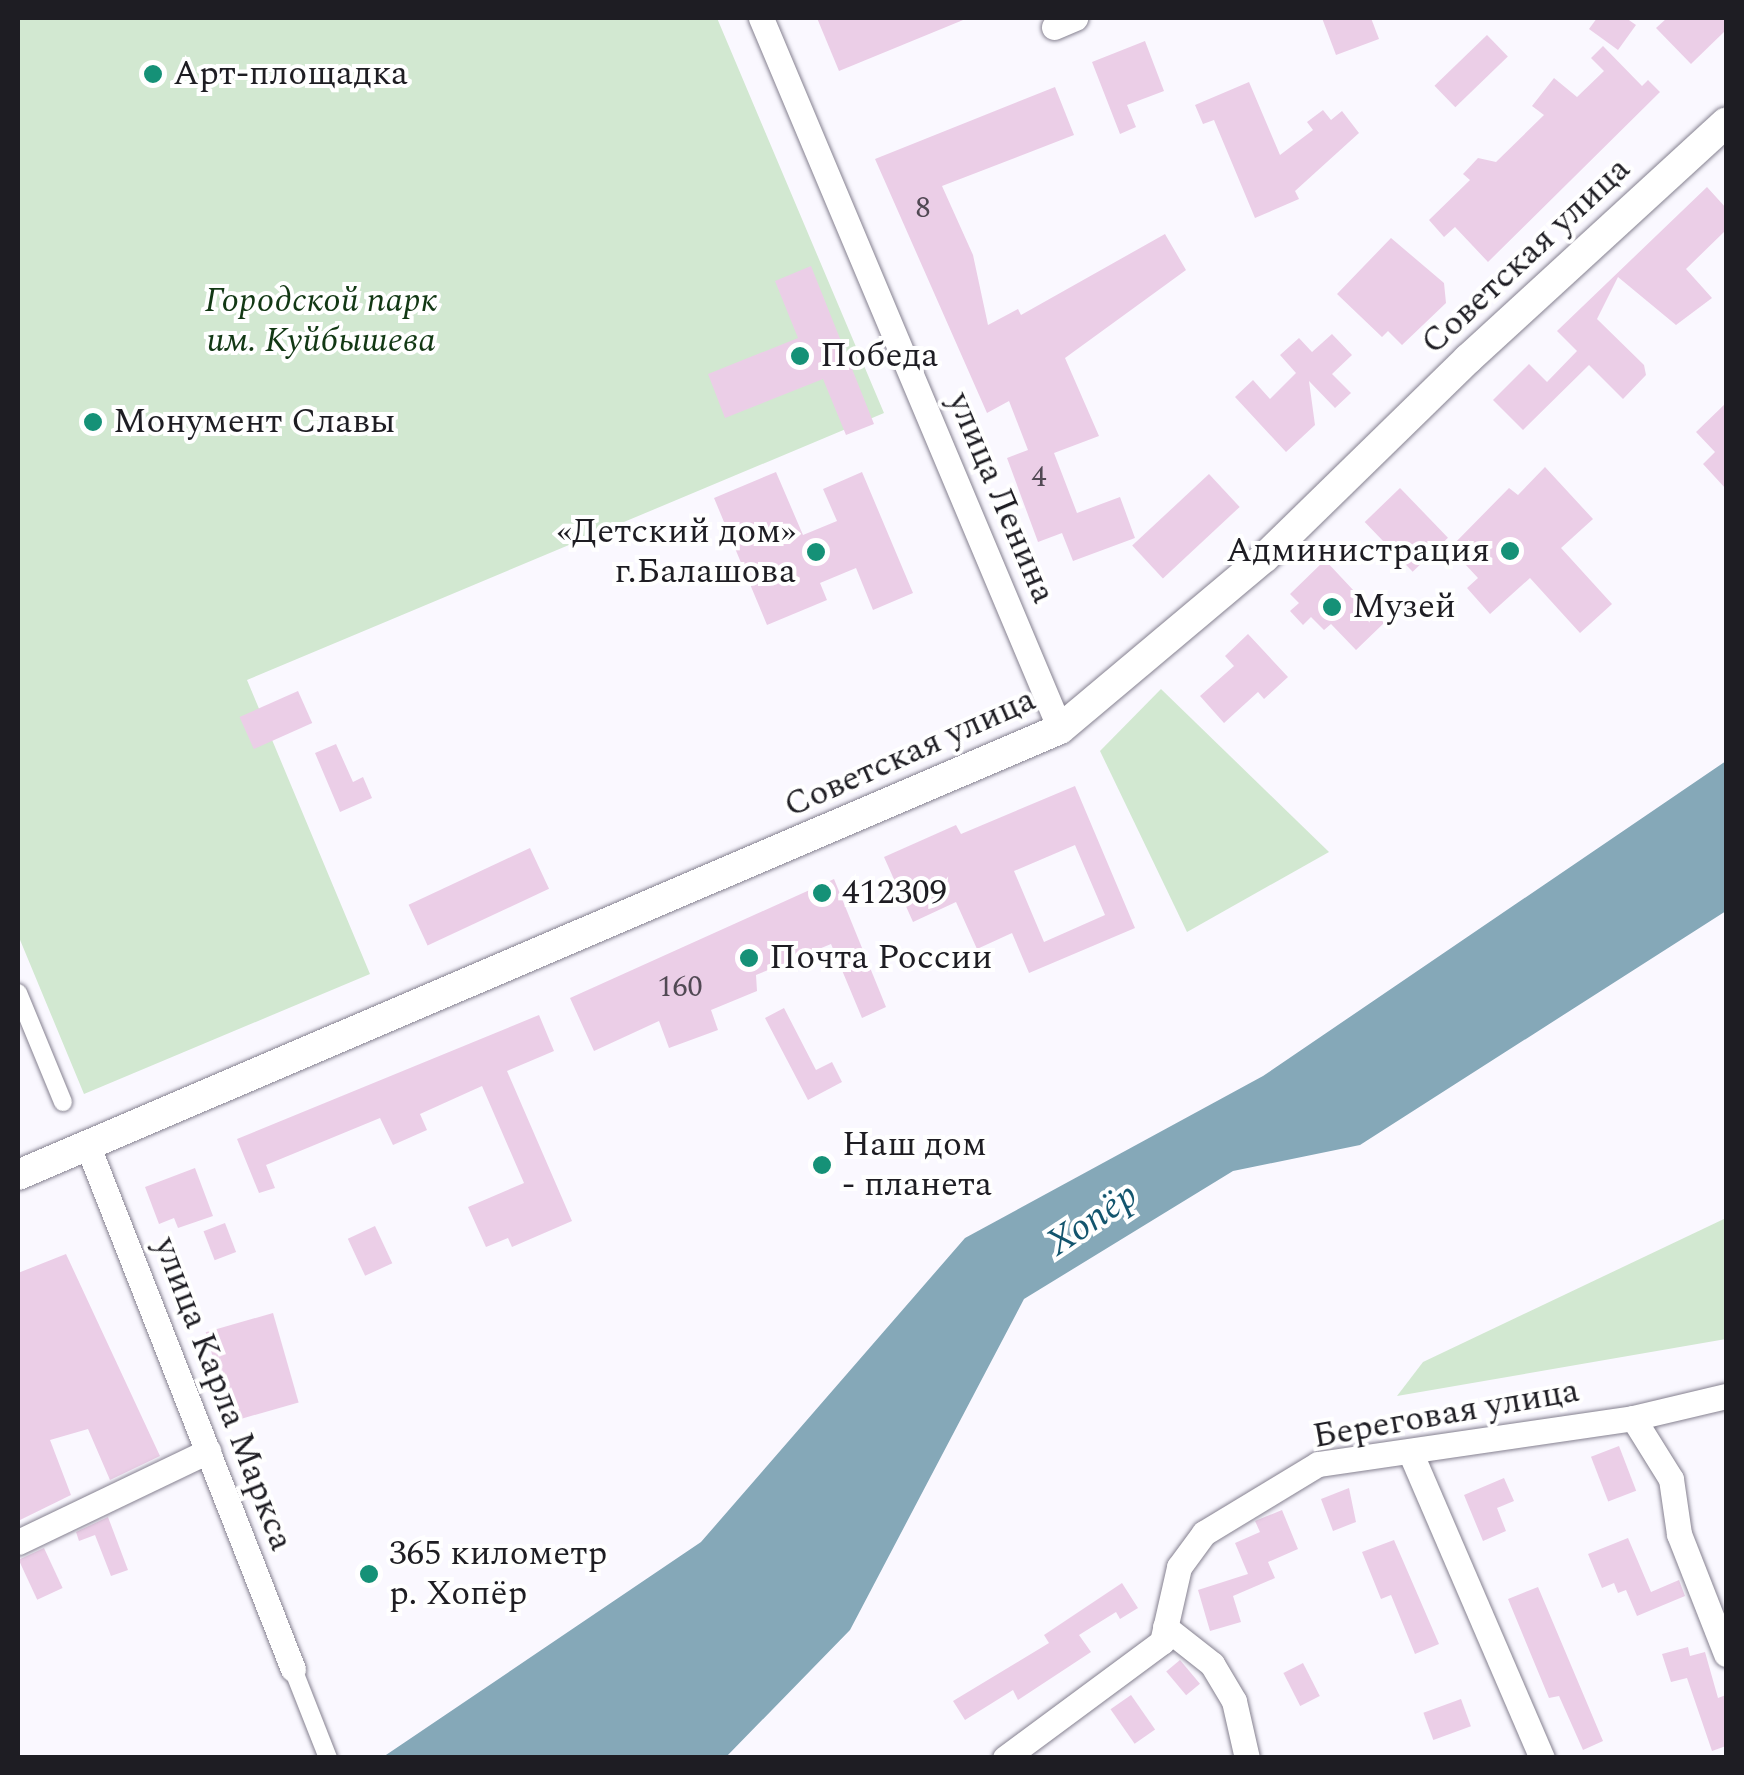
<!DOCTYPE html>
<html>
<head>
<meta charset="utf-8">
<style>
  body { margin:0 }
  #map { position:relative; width:1744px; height:1775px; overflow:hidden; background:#faf8ff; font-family:Spectral,serif }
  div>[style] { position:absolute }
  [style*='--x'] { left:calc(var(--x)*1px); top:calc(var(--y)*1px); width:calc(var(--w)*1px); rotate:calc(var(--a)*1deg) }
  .green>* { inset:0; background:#d2e8d1 }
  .water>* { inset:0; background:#85a8b8 }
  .building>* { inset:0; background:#ebcee7; transform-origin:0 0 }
  .roads { filter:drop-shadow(0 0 2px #858190) drop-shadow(0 0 2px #858190) }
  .pedestrian>* { height:18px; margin:-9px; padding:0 9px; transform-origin:9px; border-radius:9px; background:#fff }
  .minor>* { height:25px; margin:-12.5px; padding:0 12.5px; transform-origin:12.5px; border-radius:12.5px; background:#fff }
  .tertiary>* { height:30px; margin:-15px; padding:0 15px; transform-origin:15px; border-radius:15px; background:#fff }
  .dots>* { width:28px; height:28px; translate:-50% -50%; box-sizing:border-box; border:5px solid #fff; border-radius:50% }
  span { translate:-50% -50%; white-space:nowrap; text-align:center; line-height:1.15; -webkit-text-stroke:8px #fff; paint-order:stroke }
  .number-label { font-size:30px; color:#514954 }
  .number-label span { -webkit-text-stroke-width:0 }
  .poi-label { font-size:35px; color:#1e1d23 }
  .left { translate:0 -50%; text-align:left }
  .right { translate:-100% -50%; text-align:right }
  .street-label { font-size:35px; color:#1e1d23 }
  .park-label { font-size:35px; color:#123814; font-style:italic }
  .water-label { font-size:38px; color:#13556e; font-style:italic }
  .frame { position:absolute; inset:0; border:20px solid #1e1d23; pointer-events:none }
</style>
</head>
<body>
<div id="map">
  <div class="green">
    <i style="clip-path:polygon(18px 18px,717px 18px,884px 413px,247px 680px,370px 974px,84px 1094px,18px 935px)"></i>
    <i style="clip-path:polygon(1161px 689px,1329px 852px,1187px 932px,1100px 751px)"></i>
    <i style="clip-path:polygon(1726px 1218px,1726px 1339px,1397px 1396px,1423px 1362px)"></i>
  </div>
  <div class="water">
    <i style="clip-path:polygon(1726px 761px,1726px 911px,1360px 1145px,1233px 1171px,1024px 1299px,850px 1630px,726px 1757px,383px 1757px,701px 1542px,965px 1238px,1263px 1076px)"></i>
  </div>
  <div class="building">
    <i style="clip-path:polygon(817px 18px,968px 18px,839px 71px)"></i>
    <i style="clip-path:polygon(1322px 18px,1371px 18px,1379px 39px,1336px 55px)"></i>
    <i style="clip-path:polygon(1597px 18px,1626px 18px,1636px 25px,1618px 50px,1589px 29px)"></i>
    <i style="clip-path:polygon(1667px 18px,1726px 18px,1726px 30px,1691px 64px,1656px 28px)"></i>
    <i style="left:1487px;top:35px;width:30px;height:73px;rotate:46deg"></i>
    <i style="clip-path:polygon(1145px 41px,1164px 91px,1127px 105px,1136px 127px,1120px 134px,1092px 62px)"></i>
    <i style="clip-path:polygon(1603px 46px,1642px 86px,1648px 80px,1660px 92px,1488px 262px,1455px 227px,1444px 237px,1429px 220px,1470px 180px,1463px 174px,1478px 158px,1496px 162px,1544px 115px,1532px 106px,1554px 78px,1577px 97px,1604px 71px,1591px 58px)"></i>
    <i style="clip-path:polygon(1249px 82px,1280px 155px,1313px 130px,1307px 122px,1323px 110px,1331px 120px,1342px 111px,1359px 133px,1295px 191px,1299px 199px,1255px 218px,1214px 120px,1203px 124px,1195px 105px)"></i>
    <i style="clip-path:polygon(1055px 87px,1074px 135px,942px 186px,973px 255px,988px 325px,1018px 309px,1021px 315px,1165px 234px,1186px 270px,1065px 358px,1099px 436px,1054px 453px,1077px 513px,1120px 497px,1135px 538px,1073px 561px,1062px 533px,1038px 542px,1007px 458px,1028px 450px,1009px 401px,987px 413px,875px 159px)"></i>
    <i style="clip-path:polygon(1707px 187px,1726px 208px,1726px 230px,1686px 269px,1712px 298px,1676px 325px,1618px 277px,1597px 319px,1644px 365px,1646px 375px,1623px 399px,1589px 365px,1523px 430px,1493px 400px,1529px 364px,1547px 382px,1577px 351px,1557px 331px)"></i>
    <i style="clip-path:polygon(1391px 238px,1444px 283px,1446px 303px,1402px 345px,1388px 331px,1382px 337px,1337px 294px)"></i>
    <i style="clip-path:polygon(811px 266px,874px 424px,846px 435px,823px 379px,725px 418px,708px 374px,798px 338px,775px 281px)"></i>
    <i style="clip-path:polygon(1332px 334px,1352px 355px,1332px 374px,1351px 393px,1335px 408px,1309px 381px,1315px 425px,1286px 452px,1235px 397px,1253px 380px,1270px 399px,1296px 373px,1280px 355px,1299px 338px,1312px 352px)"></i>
    <i style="clip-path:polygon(1726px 403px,1726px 489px,1703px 464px,1715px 452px,1696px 432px)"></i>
    <i style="clip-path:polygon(1545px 467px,1593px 519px,1561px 548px,1612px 604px,1580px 633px,1530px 578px,1490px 614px,1467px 588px,1478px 578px,1450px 548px,1509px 488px,1518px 495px)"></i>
    <i style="clip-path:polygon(776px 472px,803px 535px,837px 521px,823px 489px,862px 472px,913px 593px,873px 610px,856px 568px,820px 583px,827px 600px,767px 625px,714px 498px)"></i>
    <i style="left:1209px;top:474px;width:45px;height:105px;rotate:47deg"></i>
    <i style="left:1400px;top:488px;width:69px;height:49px;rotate:46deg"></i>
    <i style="clip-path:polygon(1325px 560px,1384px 623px,1356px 650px,1331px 624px,1324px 630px,1311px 617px,1303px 625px,1290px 611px,1299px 603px,1290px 594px)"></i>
    <i style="clip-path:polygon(1248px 634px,1288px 677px,1264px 699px,1258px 692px,1224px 723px,1200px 696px,1234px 666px,1225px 656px)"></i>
    <i style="left:298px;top:691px;width:35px;height:64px;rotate:66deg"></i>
    <i style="clip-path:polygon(336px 744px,353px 782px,363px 777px,372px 798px,340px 812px,315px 753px)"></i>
    <i style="clip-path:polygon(evenodd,1075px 786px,1135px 928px,1029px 973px,1012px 933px,977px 949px,956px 902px,913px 922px,884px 857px,956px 825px,961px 834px,1075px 786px,1075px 845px,1105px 915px,1044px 942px,1014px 871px,1075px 845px)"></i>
    <i style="left:530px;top:848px;width:45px;height:134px;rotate:65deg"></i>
    <i style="clip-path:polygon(834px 879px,886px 1007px,862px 1018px,831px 944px,756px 975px,757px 991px,711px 1010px,718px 1030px,669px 1048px,659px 1021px,594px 1051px,570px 998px)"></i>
    <i style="clip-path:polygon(784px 1008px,816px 1070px,832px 1062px,842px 1082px,808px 1100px,765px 1018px)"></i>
    <i style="clip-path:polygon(539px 1015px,554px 1051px,507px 1071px,572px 1221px,512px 1247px,508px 1238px,486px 1247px,468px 1207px,524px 1183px,482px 1086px,420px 1114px,427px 1130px,393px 1145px,380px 1118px,266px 1165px,275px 1188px,259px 1193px,237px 1139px)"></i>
    <i style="clip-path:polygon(195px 1168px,213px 1216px,178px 1228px,174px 1218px,159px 1224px,145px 1187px)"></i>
    <i style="left:225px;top:1223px;width:31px;height:23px;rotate:69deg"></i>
    <i style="left:375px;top:1226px;width:41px;height:30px;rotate:65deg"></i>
    <i style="clip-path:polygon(66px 1254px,160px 1456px,110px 1480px,88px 1429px,50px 1440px,71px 1495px,18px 1521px,18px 1273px)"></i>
    <i style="left:273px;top:1313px;width:93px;height:70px;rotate:74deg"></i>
    <i style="left:1619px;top:1446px;width:48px;height:30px;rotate:69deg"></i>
    <i style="clip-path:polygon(1504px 1478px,1514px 1501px,1497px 1508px,1506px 1531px,1483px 1541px,1464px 1495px)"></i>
    <i style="clip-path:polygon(1349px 1488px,1356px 1522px,1333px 1531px,1321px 1499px)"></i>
    <i style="clip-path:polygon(1282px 1510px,1298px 1549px,1268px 1562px,1275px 1578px,1233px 1596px,1241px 1622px,1210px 1631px,1198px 1590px,1248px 1574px,1235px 1543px,1260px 1532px,1255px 1521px)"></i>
    <i style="clip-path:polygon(108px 1517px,128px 1570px,111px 1576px,95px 1535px,79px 1541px,76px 1532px)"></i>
    <i style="clip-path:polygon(1628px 1538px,1651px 1592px,1679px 1580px,1685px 1596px,1637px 1616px,1626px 1590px,1618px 1593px,1614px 1583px,1602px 1588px,1588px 1554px)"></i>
    <i style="clip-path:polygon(1394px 1540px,1439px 1644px,1415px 1654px,1391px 1595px,1381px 1599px,1362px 1552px)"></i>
    <i style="left:44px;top:1548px;width:44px;height:28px;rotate:65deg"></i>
    <i style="clip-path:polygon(1122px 1583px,1138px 1608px,1120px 1619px,1116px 1612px,1079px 1635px,1091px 1652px,1018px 1700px,1013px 1690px,965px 1720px,953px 1701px,1049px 1643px,1044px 1635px)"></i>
    <i style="clip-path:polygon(1538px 1587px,1603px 1741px,1583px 1750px,1559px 1696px,1549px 1698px,1508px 1599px)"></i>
    <i style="clip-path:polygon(1688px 1647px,1690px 1656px,1705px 1652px,1718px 1698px,1726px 1695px,1726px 1746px,1712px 1751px,1687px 1678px,1671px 1682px,1662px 1654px)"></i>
    <i style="left:1180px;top:1660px;width:31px;height:18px;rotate:50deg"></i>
    <i style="left:1303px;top:1663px;width:37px;height:22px;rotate:63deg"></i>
    <i style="left:1131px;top:1695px;width:42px;height:25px;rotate:55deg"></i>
    <i style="left:1461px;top:1699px;width:29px;height:40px;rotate:70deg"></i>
  </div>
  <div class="roads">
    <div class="pedestrian">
      <i style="--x:18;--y:993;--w:118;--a:67.6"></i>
      <i style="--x:293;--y:1669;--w:96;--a:68.5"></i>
    </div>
    <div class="minor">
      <i style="--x:761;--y:18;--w:771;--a:67.19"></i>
      <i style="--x:1054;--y:27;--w:23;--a:-23"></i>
      <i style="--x:87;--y:1144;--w:564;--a:68.58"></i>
      <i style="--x:1633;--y:1418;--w:72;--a:58.1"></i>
      <i style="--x:1671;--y:1479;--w:56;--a:81.7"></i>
      <i style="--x:1679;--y:1534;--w:129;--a:68.6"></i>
      <i style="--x:1411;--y:1454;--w:331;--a:66.7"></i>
      <i style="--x:18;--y:1542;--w:211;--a:-25.6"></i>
      <i style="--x:1165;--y:1627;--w:60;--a:38.2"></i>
      <i style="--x:1212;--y:1664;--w:43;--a:59.3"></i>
      <i style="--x:1234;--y:1701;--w:58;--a:77.2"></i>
      <i style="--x:1005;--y:1758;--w:195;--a:-36.5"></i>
      <i style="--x:1162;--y:1642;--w:77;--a:-77.2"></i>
      <i style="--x:1179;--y:1567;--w:42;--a:-53.7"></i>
      <i style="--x:1204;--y:1533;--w:133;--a:-31.2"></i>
      <i style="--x:1318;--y:1464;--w:318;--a:-8.3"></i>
      <i style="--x:1633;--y:1418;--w:96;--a:-13.3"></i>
    </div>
    <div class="tertiary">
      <i style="--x:18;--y:1175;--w:1133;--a:-23.17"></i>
      <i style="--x:1060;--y:729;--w:266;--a:-40"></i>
      <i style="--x:1264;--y:558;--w:285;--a:-44.3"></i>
      <i style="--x:1468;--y:359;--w:350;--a:-42.5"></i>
    </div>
  </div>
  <div class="dots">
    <i style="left:153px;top:74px;background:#159177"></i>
    <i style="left:800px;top:356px;background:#159177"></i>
    <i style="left:93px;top:422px;background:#159177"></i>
    <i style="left:1510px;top:551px;background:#159177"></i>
    <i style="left:816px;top:552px;background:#159177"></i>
    <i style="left:1332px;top:607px;background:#159177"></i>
    <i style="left:822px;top:893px;background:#159177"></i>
    <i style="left:749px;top:958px;background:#159177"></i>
    <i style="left:822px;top:1165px;background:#159177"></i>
    <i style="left:369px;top:1574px;background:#159177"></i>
  </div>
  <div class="number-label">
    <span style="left:923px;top:208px">8</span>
    <span style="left:1039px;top:477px">4</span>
    <span style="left:680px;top:987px">160</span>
  </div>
  <div class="poi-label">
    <span class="left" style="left:173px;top:74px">Арт-площадка</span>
    <span class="left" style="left:820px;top:356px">Победа</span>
    <span class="left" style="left:113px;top:422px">Монумент Славы</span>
    <span class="right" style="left:796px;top:552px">«Детский дом»<br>г.Балашова</span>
    <span class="right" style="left:1490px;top:551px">Администрация</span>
    <span class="left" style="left:1352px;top:607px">Музей</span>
    <span class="left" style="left:842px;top:893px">412309</span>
    <span class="left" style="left:769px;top:958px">Почта России</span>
    <span class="left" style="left:842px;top:1165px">Наш дом<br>- планета</span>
    <span class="left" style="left:389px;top:1574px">365 километр<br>р. Хопёр</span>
  </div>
  <div class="street-label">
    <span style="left:1526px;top:256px;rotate:-43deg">Советская улица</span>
    <span style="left:1001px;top:498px;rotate:67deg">улица Ленина</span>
    <span style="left:910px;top:753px;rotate:-24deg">Советская улица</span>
    <span style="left:223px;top:1394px;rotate:69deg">улица Карла Маркса</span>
    <span style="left:1446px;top:1414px;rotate:-10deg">Береговая улица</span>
  </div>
  <div class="park-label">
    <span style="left:321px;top:321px">Городской парк<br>им. Куйбышева</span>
  </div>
  <div class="water-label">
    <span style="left:1093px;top:1220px;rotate:-34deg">Хопёр</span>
  </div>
  <div class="frame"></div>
</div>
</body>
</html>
